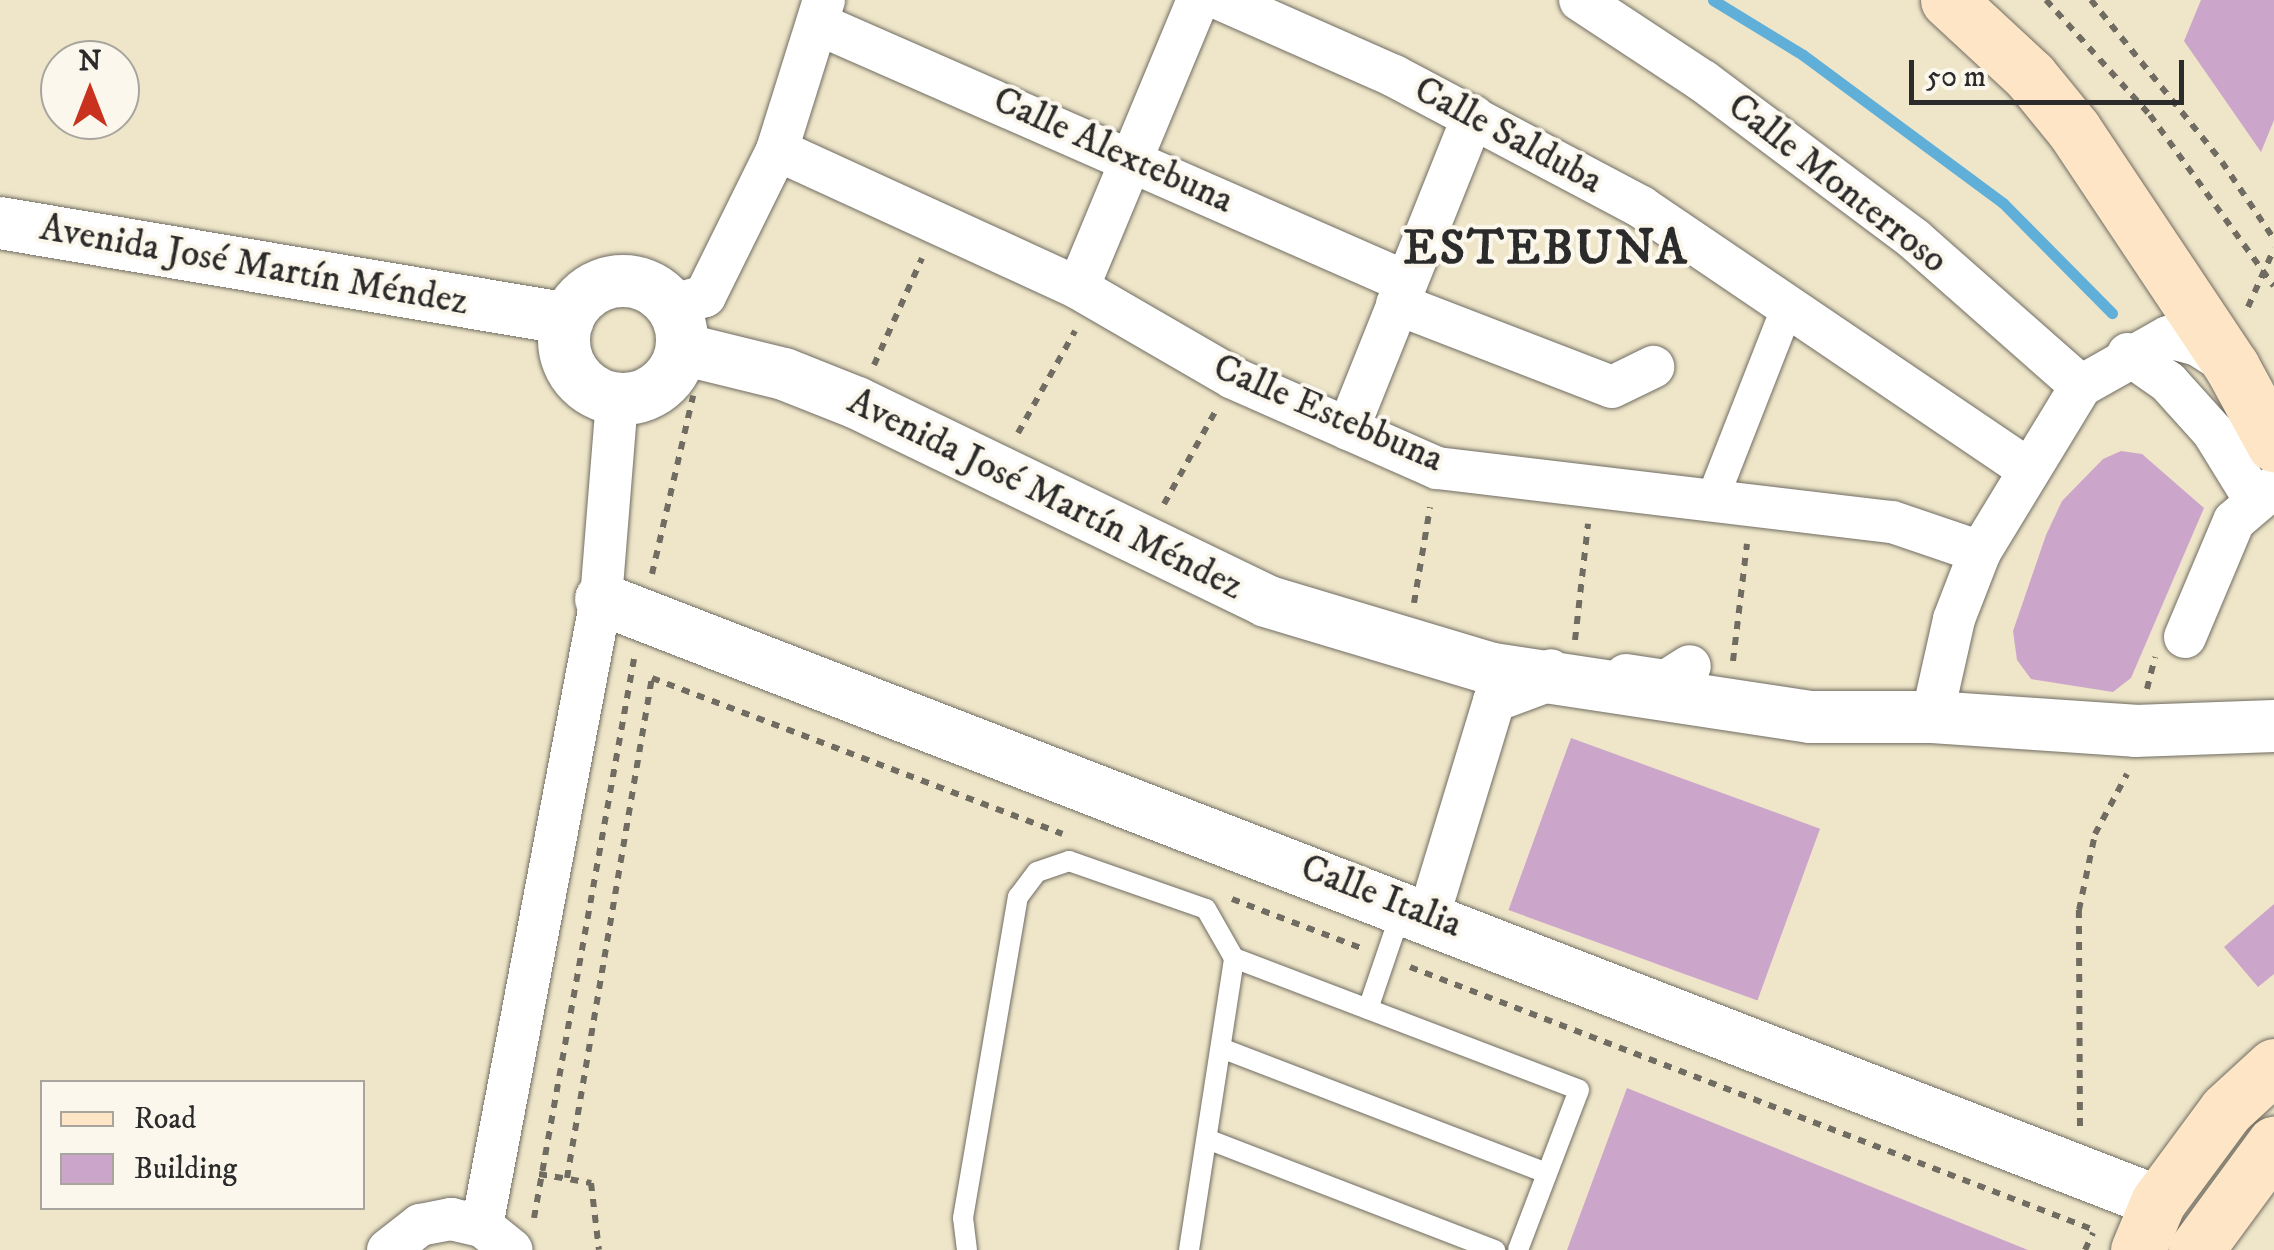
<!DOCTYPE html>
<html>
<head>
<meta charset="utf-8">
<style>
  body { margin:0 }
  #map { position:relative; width:2274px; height:1250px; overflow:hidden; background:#efe6c9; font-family:"IM FELL DW Pica",serif }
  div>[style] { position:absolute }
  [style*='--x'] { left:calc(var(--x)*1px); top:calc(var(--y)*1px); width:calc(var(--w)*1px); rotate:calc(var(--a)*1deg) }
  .stream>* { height:11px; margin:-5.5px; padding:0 5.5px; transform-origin:5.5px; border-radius:5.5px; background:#5fafd9 }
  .building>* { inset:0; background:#cca6ca; transform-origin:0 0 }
  .path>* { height:6px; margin-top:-3px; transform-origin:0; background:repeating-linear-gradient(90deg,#706c62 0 8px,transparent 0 16px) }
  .roads { filter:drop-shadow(0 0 2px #706c62) drop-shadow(0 0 2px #706c62) }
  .service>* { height:20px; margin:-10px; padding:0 10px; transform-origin:10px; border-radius:10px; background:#fff }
  .pedestrian>* { height:32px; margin:-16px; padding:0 16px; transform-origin:16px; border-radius:16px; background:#fff }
  .minor>* { height:42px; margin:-21px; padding:0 21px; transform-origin:21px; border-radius:21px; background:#fff }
  .tertiary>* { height:52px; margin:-26px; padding:0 26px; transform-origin:26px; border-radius:26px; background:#fff }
  .tertiary>.ring { margin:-26px; padding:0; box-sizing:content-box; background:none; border:52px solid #fff; border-radius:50% }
  .secondary>* { height:55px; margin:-27.5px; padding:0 27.5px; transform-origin:27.5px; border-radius:27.5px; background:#fde5c5 }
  span { translate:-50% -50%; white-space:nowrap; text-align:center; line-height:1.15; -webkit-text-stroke:8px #fbf7ec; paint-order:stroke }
  .street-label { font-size:38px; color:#2b2b2b }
  .district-label { font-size:48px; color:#2b2b2b; font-weight:700; letter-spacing:2.5px }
  .legend { position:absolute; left:40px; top:1080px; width:325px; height:130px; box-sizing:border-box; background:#fbf7ec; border:2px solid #a8a59f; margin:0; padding:12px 18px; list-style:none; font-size:30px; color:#2b2b2b }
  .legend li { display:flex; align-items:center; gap:20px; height:50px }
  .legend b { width:50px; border:2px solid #a8a59f }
  .north { position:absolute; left:40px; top:40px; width:100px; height:100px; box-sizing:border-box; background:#fbf7ec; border:2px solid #a8a59f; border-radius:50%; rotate:0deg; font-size:28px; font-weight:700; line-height:40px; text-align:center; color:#2b2b2b }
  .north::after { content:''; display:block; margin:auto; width:35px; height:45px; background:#c8321e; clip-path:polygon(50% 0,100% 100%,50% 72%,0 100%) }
  .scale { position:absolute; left:1909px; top:60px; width:275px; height:45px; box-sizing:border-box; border:5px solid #2b2b2b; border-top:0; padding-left:12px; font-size:30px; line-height:35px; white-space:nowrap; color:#2b2b2b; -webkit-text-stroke:8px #fbf7ec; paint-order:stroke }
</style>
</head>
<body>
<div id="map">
  <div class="stream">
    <i style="--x:1713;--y:0;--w:105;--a:31.4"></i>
    <i style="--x:1803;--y:55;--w:249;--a:36.5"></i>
    <i style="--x:2003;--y:203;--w:155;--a:45.3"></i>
  </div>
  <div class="building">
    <i style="clip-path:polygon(2201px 0,2274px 0,2274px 120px,2261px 152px,2184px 41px)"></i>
    <i style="clip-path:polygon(2121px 451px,2142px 454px,2204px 508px,2131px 678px,2113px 692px,2031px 679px,2017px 660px,2013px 631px,2046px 535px,2062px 501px,2103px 459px)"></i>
    <i style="left:1571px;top:738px;width:265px;height:183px;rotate:20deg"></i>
    <i style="clip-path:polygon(2274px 904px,2274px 974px,2258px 987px,2224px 947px)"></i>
    <i style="clip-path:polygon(1627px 1088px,2028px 1250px,1567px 1250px)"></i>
  </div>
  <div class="path">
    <i style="--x:2046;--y:0;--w:155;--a:47.9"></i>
    <i style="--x:2150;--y:115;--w:211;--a:54.1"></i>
    <i style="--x:2091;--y:0;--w:208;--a:51"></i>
    <i style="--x:2222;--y:162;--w:93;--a:56"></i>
    <i style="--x:2248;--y:307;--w:64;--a:-65.9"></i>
    <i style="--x:874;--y:365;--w:117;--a:-65.8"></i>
    <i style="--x:1018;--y:433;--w:117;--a:-60.8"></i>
    <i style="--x:1164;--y:504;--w:107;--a:-61"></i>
    <i style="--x:652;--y:574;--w:183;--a:-77"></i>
    <i style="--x:1414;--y:603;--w:97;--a:-80.5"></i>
    <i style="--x:1575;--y:640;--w:117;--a:-83.6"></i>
    <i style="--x:1733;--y:661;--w:118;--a:-83.2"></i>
    <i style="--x:652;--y:678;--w:439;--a:20.8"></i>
    <i style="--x:2147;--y:689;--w:33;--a:-76"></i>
    <i style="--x:1232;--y:899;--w:138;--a:20.8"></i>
    <i style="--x:1410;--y:967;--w:733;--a:21.03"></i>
    <i style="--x:2080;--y:1126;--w:216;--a:-90.3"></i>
    <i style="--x:2079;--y:910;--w:78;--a:-78.1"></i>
    <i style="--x:2095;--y:834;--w:68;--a:-61.9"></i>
    <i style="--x:539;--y:1174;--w:53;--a:9.8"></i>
    <i style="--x:591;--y:1183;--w:67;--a:83.2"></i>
    <i style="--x:567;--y:1178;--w:508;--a:-80.37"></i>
    <i style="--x:534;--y:1218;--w:568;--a:-79.86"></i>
    <i style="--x:2085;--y:1250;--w:19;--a:-65"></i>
  </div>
  <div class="roads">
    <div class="service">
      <i style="--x:1368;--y:1009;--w:102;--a:-71.2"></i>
      <i style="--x:1221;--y:1048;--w:349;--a:21"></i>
      <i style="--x:1207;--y:1139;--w:309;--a:21.1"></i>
      <i style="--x:967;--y:1250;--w:32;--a:-97"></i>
      <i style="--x:963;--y:1218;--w:326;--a:-80.3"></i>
      <i style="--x:1018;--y:897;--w:31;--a:-53"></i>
      <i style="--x:1037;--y:872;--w:34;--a:-19"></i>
      <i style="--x:1069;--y:861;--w:145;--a:19.3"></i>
      <i style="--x:1206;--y:909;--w:56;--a:60.3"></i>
      <i style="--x:1189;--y:1250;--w:295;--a:-81.2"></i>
      <i style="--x:1234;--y:958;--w:369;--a:20.9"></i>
      <i style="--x:1579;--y:1090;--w:171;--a:110.9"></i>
    </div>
    <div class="pedestrian">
      <i style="--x:1712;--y:500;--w:203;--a:-68.6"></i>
    </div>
    <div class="minor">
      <i style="--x:1222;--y:0;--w:188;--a:23.8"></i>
      <i style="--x:1394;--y:76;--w:280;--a:27.9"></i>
      <i style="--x:1641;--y:207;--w:466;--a:34.1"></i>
      <i style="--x:1580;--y:0;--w:147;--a:33.4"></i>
      <i style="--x:1703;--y:81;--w:264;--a:36.8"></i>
      <i style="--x:1914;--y:239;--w:222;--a:41.4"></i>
      <i style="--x:818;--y:24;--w:642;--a:23.69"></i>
      <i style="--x:777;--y:150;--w:331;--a:24.6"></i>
      <i style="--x:1078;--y:288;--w:179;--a:30.1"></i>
      <i style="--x:1233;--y:378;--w:223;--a:23.8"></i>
      <i style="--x:1437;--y:468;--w:458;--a:6.8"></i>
      <i style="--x:1892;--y:522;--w:93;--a:18.8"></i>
      <i style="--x:1078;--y:288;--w:312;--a:-67.4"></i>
      <i style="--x:1397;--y:304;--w:230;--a:21.1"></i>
      <i style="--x:1612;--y:387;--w:46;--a:-26"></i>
      <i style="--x:672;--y:305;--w:34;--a:-15"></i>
      <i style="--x:705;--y:296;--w:163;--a:-63.7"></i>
      <i style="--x:777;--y:150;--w:157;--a:-72.6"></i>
      <i style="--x:2128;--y:354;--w:49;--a:35"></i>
      <i style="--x:2168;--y:382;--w:67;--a:48"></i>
      <i style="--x:2213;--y:432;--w:82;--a:58.4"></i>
      <i style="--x:1348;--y:429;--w:337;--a:-68.2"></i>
      <i style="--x:2185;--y:637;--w:126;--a:-67.1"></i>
      <i style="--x:2234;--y:521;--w:52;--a:-40.4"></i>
      <i style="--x:1626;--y:675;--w:40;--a:8.5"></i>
      <i style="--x:1666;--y:681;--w:28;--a:-32"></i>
      <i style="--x:1932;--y:717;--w:100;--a:-77.3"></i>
      <i style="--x:1954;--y:619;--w:72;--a:-68.8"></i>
      <i style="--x:1980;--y:552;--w:194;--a:-58.7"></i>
      <i style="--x:2081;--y:386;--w:100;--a:-29.4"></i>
      <i style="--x:2168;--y:337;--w:31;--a:15"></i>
      <i style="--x:2198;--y:345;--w:40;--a:32.9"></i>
      <i style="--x:1429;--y:915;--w:224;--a:-73.1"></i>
      <i style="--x:1494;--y:701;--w:58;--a:-20.3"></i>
      <i style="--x:1548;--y:681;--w:11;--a:-75"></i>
      <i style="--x:482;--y:1226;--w:638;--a:-79.25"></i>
      <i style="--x:601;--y:599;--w:201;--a:-85.4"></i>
      <i style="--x:388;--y:1250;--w:41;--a:-38"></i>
      <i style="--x:420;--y:1225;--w:32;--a:-11"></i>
      <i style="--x:451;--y:1219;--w:32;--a:13"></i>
      <i style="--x:482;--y:1226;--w:38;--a:39"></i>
    </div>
    <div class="tertiary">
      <i style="--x:0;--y:223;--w:576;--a:9.59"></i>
      <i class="ring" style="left:564px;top:281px;width:66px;height:66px"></i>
      <i style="--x:682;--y:349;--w:105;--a:13.8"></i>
      <i style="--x:784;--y:374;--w:79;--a:21.7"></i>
      <i style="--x:857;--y:403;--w:454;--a:25.8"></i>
      <i style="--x:1266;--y:601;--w:237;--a:16.7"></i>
      <i style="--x:1493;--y:669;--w:321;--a:8.6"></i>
      <i style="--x:1810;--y:717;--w:122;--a:0"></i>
      <i style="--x:1932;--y:717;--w:203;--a:3.9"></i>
      <i style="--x:2135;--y:731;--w:139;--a:-2.1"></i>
      <i style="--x:601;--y:599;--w:1670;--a:21.17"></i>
    </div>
    <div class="secondary">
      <i style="--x:1948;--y:0;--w:112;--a:42.8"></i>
      <i style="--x:2030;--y:76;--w:70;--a:50.8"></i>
      <i style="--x:2074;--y:130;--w:285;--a:56.3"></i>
      <i style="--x:2232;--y:367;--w:88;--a:61.4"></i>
      <i style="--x:2138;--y:1250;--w:52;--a:-67.4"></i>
      <i style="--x:2158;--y:1202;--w:114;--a:-53.5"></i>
      <i style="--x:2226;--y:1110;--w:65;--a:-42.5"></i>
      <i style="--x:2196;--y:1250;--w:132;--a:-53.7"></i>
    </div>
  </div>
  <div class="street-label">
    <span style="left:1508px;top:136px;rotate:28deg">Calle Salduba</span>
    <span style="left:1113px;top:151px;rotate:24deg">Calle Alextebuna</span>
    <span style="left:1837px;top:184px;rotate:38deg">Calle Monterroso</span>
    <span style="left:254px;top:266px;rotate:10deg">Avenida José Martín Méndez</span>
    <span style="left:1328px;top:414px;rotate:23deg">Calle Estebbuna</span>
    <span style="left:1045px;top:495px;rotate:26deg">Avenida José Martín Méndez</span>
    <span style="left:1381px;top:897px;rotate:21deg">Calle Italia</span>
  </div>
  <div class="district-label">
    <span style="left:1546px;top:250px">ESTEBUNA</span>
  </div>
  <ul class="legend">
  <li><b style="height:12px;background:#fde5c5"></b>Road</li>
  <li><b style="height:28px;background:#cca6ca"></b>Building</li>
  </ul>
  <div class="north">N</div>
  <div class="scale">50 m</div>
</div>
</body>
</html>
